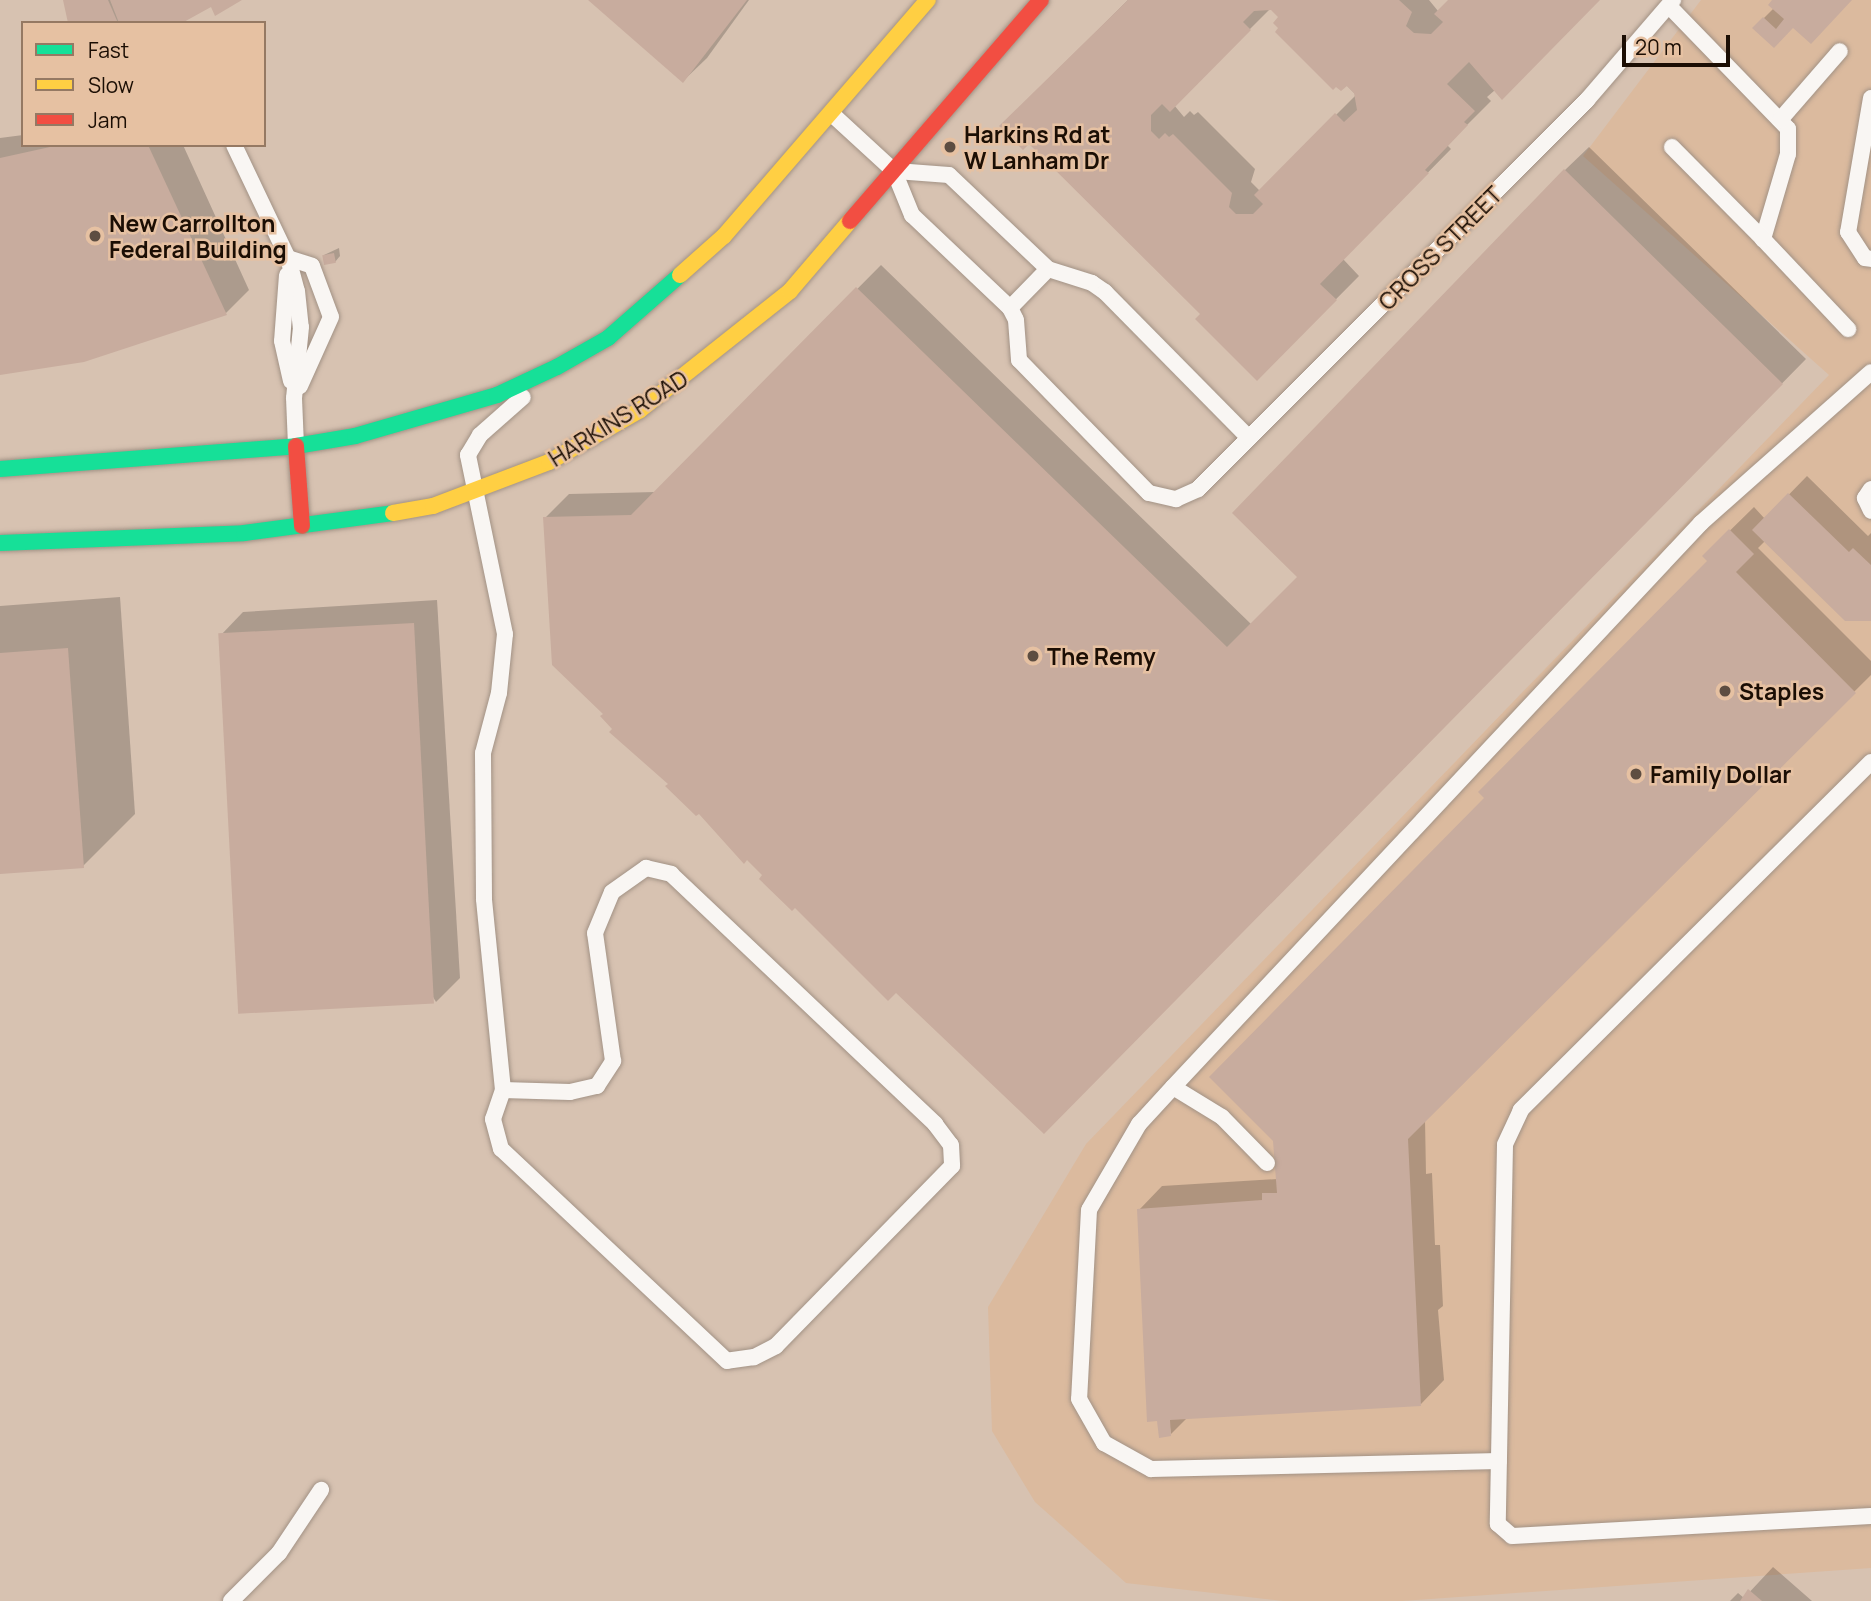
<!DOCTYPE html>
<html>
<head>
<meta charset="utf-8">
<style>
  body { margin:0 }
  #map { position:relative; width:1871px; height:1601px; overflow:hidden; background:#d7c2b1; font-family:Manrope,sans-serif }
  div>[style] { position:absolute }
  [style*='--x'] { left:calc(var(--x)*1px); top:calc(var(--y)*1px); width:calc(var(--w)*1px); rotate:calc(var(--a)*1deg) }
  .built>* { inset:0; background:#dbba9e }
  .shadow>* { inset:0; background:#0003 }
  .building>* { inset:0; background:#c8ac9e; transform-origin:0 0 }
  .roads { filter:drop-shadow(0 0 2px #a29285) drop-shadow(0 0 2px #a29285) }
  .lane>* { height:16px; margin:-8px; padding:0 8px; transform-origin:8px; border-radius:8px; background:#f9f6f3 }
  .fast>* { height:16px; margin:-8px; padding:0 8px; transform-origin:8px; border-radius:8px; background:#16e098 }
  .slow>* { height:16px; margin:-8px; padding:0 8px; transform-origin:8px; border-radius:8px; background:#ffcf43 }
  .jam>* { height:16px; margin:-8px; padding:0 8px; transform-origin:8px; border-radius:8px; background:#f24e42 }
  .dots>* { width:19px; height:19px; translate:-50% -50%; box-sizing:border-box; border:4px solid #e6c1a2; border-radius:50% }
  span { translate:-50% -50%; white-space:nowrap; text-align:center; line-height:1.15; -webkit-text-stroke:5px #e6c1a2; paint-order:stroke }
  .poi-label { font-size:23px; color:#1b0e04; font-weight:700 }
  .left { translate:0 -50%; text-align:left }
  .street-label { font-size:23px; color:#1b0e04 }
  .legend { position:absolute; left:21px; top:21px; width:245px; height:126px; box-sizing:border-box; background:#e6c1a2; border:2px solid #957963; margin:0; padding:9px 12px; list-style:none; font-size:21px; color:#1b0e04 }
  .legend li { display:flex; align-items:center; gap:14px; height:35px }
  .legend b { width:35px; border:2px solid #957963 }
  .scale { position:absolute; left:1622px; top:35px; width:108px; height:32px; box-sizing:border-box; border:4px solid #1b0e04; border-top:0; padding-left:9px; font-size:21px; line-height:24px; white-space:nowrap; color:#1b0e04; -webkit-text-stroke:5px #e6c1a2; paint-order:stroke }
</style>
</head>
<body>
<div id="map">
  <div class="built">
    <i style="clip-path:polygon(1701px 0,1871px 0,1871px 1568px,1402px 1601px,1283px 1601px,1126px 1583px,1035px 1502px,992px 1431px,988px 1307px,1086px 1144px,1829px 375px,1583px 156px)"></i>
  </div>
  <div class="shadow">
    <i style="clip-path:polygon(66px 0,238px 0,212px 5px,178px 23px,72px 23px)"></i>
    <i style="clip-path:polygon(590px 0,749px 0,707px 58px,683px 81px)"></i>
    <i style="clip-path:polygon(evenodd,1128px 0,1429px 0,1438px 11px,1450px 0,1598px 0,1487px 97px,1491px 101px,1447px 145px,1451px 149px,1343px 259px,1359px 276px,1257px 379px,1203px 314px,1029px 142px,1001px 126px,1128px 0,1271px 8px,1356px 95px,1260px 191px,1251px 182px,1255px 169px,1198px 112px,1194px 115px,1190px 111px,1184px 117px,1174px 105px,1271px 8px)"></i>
    <i style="clip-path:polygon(1774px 0,1851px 0,1794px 26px,1774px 46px,1754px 28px,1774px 8px)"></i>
    <i style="clip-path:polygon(23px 135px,23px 145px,183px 145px,249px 290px,226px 313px,0 373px,0 138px)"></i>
    <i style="clip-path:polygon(1589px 147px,1806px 359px,1044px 1132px,896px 990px,747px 858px,615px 728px,605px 714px,545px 518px,569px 494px,656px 492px,881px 265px,1252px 625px,1299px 577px,1565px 170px)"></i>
    <i style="clip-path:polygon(339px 248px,340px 256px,335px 262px,324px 255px)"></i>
    <i style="clip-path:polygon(1807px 476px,1868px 536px,1871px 533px,1871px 619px,1765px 541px,1758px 548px,1871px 661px,1871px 675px,1425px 1119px,1426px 1174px,1432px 1173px,1435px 1245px,1440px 1245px,1443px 1306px,1438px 1310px,1444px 1380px,1421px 1404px,1188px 1417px,1171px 1434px,1139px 1210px,1162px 1186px,1278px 1179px,1487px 798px,1709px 561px,1704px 556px,1754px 507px,1765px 519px)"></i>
    <i style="clip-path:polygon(120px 597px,135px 814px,83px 866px,0 873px,0 606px)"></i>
    <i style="clip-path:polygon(437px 600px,460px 978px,436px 1002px,220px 636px,243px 612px)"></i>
    <i style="clip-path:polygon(1773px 1567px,1812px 1601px,1730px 1601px,1738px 1593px,1744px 1598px)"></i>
  </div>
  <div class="building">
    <i style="clip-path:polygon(63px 0,108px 0,118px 23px,68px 23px)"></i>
    <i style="clip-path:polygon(110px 0,242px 0,215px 16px,211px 7px,182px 23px,119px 23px)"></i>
    <i style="clip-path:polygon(588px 0,747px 0,683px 83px)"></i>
    <i style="clip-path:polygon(evenodd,1128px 0,1399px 0,1412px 12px,1406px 26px,1414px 33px,1431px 34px,1443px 22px,1434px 14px,1448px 0,1600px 0,1502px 100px,1469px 62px,1447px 84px,1475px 111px,1464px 122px,1468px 125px,1425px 170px,1429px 173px,1320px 284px,1337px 300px,1257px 381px,1195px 319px,1200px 314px,1029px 144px,1023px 150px,999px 126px,1128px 0,1271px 10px,1278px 17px,1273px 23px,1278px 28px,1275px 32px,1333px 90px,1336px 87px,1341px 91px,1347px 86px,1354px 93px,1357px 110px,1344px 122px,1335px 113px,1254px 195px,1263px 204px,1253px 214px,1236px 214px,1229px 207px,1232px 193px,1173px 134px,1169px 137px,1165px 133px,1159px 139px,1151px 131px,1151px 115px,1162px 104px,1170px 112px,1251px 30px,1243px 22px,1254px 11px,1271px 10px)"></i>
    <i style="clip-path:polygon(1772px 0,1852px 0,1811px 44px,1793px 28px,1774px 48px,1752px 28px,1763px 17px,1776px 29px,1784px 19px,1768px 5px)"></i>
    <i style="clip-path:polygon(59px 145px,148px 145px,227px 315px,84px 362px,0 375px,0 158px)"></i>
    <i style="clip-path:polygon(1564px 169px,1783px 384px,1044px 1134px,896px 993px,888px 1001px,795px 908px,792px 911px,759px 879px,762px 875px,747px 860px,744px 864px,699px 814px,696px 816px,665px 786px,668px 784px,609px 732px,612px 729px,600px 716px,603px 714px,552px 665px,543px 517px,631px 515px,856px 287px,1227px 647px,1297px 577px,1232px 513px)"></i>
    <i style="left:334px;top:253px;width:10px;height:12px;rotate:79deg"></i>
    <i style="clip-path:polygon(1788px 493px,1849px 552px,1853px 548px,1871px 565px,1871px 621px,1845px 621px,1752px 530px)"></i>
    <i style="clip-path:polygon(1729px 529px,1754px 554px,1736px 572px,1856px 693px,1408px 1139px,1421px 1406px,1170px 1420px,1171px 1436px,1159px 1438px,1157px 1421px,1147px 1422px,1137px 1209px,1262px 1200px,1262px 1193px,1277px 1193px,1273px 1141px,1209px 1077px,1484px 798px,1478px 792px,1707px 561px,1702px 556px)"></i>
    <i style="left:414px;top:623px;width:381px;height:196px;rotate:87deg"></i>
    <i style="clip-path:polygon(68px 648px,84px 868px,0 874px,0 653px)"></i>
    <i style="clip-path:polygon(1748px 1589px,1762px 1601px,1740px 1601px)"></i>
  </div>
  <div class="roads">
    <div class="lane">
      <i style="--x:1669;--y:6;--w:171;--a:45.9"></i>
      <i style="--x:1788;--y:129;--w:25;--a:90"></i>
      <i style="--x:1788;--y:154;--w:89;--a:106.4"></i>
      <i style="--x:1763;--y:239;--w:124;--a:46.6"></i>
      <i style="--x:1871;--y:98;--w:136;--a:99.7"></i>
      <i style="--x:1848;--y:232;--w:31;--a:57"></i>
      <i style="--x:1865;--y:258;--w:6;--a:9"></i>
      <i style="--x:833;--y:115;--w:83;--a:42.6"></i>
      <i style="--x:894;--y:171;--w:48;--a:67.8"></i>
      <i style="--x:912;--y:215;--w:135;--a:43.5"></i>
      <i style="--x:1010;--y:308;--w:13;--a:63"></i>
      <i style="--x:1016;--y:320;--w:40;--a:85.7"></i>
      <i style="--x:1019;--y:360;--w:186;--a:45.7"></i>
      <i style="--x:1149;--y:493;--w:28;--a:13"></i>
      <i style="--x:1176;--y:499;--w:24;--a:-24"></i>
      <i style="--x:1198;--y:489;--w:550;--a:-45"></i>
      <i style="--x:1587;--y:100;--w:132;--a:-49.3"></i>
      <i style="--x:1780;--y:120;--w:91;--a:-49"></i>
      <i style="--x:234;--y:145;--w:125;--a:64.5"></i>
      <i style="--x:288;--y:258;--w:34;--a:75"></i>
      <i style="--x:297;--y:291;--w:36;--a:84"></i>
      <i style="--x:301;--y:327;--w:71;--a:95.6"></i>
      <i style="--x:294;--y:398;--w:48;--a:87.6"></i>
      <i style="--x:1672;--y:147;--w:129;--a:45.3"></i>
      <i style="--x:896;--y:171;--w:53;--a:4.3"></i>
      <i style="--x:949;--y:175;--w:137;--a:43.5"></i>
      <i style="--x:1048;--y:269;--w:46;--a:17.7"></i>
      <i style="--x:1092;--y:283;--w:16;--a:35"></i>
      <i style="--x:1105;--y:292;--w:205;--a:45.4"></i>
      <i style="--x:288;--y:258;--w:25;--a:18"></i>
      <i style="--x:312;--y:266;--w:54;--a:69.6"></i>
      <i style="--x:331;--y:317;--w:76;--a:114.2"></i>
      <i style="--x:287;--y:275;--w:66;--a:94.3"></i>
      <i style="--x:282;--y:341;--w:41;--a:77.3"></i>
      <i style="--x:1010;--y:308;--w:54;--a:-45.7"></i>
      <i style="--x:1871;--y:489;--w:11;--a:124"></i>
      <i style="--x:1865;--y:498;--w:14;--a:65"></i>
      <i style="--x:1871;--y:762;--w:494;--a:135.2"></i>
      <i style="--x:1521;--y:1110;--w:38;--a:115"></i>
      <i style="--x:1505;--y:1145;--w:379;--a:91.1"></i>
      <i style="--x:1498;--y:1524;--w:18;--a:41"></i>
      <i style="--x:1512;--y:1536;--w:360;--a:-3.2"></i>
      <i style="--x:1173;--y:1087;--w:773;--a:-46.89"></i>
      <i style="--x:1701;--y:523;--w:227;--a:-41.6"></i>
      <i style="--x:503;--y:1090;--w:67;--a:1.7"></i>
      <i style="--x:570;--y:1092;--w:28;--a:-13"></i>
      <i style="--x:597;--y:1086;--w:30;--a:-57"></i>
      <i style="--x:613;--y:1061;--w:129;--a:-98"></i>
      <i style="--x:595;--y:933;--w:44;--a:-67.5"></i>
      <i style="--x:612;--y:892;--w:42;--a:-35.2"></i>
      <i style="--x:646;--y:868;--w:26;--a:13"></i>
      <i style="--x:671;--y:874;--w:364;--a:43.4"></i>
      <i style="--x:935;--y:1124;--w:26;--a:53"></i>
      <i style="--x:951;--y:1145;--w:21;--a:87"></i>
      <i style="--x:952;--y:1166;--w:252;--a:134.4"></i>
      <i style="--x:776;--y:1346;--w:25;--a:153"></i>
      <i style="--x:754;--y:1357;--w:27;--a:172"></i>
      <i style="--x:727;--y:1361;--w:310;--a:-136.8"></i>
      <i style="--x:501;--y:1149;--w:31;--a:-105"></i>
      <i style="--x:493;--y:1119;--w:31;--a:-71"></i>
      <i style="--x:503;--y:1090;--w:192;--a:-95.7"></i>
      <i style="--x:484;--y:899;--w:146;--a:-90.4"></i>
      <i style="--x:483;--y:753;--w:62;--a:-75.1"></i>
      <i style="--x:499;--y:693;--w:59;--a:-84.2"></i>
      <i style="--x:505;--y:634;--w:183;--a:-101.7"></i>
      <i style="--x:468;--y:455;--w:23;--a:-59"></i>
      <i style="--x:480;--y:435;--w:57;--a:-41.5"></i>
      <i style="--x:1267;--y:1163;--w:64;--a:-134.4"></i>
      <i style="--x:1222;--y:1117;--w:57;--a:-148.5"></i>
      <i style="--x:1173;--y:1087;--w:50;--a:132.6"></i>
      <i style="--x:1139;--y:1124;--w:99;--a:120.2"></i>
      <i style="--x:1089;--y:1210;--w:189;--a:93"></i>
      <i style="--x:1079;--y:1399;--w:51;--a:60.4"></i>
      <i style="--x:1104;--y:1443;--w:54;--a:29"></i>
      <i style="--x:1151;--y:1469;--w:348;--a:-1.3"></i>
      <i style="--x:231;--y:1601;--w:68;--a:-45"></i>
      <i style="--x:279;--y:1553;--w:76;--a:-56.3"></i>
    </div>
    <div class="fast">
      <i style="--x:0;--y:469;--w:297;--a:-4.4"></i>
      <i style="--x:296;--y:446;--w:60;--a:-9.6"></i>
      <i style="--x:355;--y:436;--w:148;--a:-16.1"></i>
      <i style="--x:497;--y:395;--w:66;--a:-25"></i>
      <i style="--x:557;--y:367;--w:59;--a:-29.6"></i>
      <i style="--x:608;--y:338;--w:96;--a:-41.2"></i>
      <i style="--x:0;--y:543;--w:244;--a:-2.3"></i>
      <i style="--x:244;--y:533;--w:150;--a:-7.6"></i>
    </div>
    <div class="slow">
      <i style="--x:680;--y:275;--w:59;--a:-41.6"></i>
      <i style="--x:724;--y:236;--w:312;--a:-49.2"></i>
      <i style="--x:393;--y:513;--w:41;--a:-9.9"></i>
      <i style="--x:433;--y:506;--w:124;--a:-20.8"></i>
      <i style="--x:549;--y:462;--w:105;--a:-29.7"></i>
      <i style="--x:640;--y:410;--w:191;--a:-38.4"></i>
      <i style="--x:790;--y:291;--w:92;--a:-49.4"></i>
    </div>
    <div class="jam">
      <i style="--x:850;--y:221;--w:292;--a:-49.2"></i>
      <i style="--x:296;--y:446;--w:80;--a:85.7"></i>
    </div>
  </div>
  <div class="dots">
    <i style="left:950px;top:147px;background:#5d4d41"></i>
    <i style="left:95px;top:236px;background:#5d4d41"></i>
    <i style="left:1033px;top:656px;background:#5d4d41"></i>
    <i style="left:1725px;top:691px;background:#5d4d41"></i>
    <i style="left:1636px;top:774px;background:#5d4d41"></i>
  </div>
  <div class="poi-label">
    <span class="left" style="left:964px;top:147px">Harkins Rd at<br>W Lanham Dr</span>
    <span class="left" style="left:109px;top:236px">New Carrollton<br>Federal Building</span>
    <span class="left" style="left:1047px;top:656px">The Remy</span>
    <span class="left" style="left:1739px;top:691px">Staples</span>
    <span class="left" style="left:1650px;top:774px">Family Dollar</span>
  </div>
  <div class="street-label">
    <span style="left:1440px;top:248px;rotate:-45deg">CROSS STREET</span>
    <span style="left:618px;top:418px;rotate:-32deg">HARKINS ROAD</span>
  </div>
  <ul class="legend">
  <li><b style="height:9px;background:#16e098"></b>Fast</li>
  <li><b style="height:9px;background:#ffcf43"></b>Slow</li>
  <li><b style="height:9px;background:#f24e42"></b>Jam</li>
  </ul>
  <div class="scale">20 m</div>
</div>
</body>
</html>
